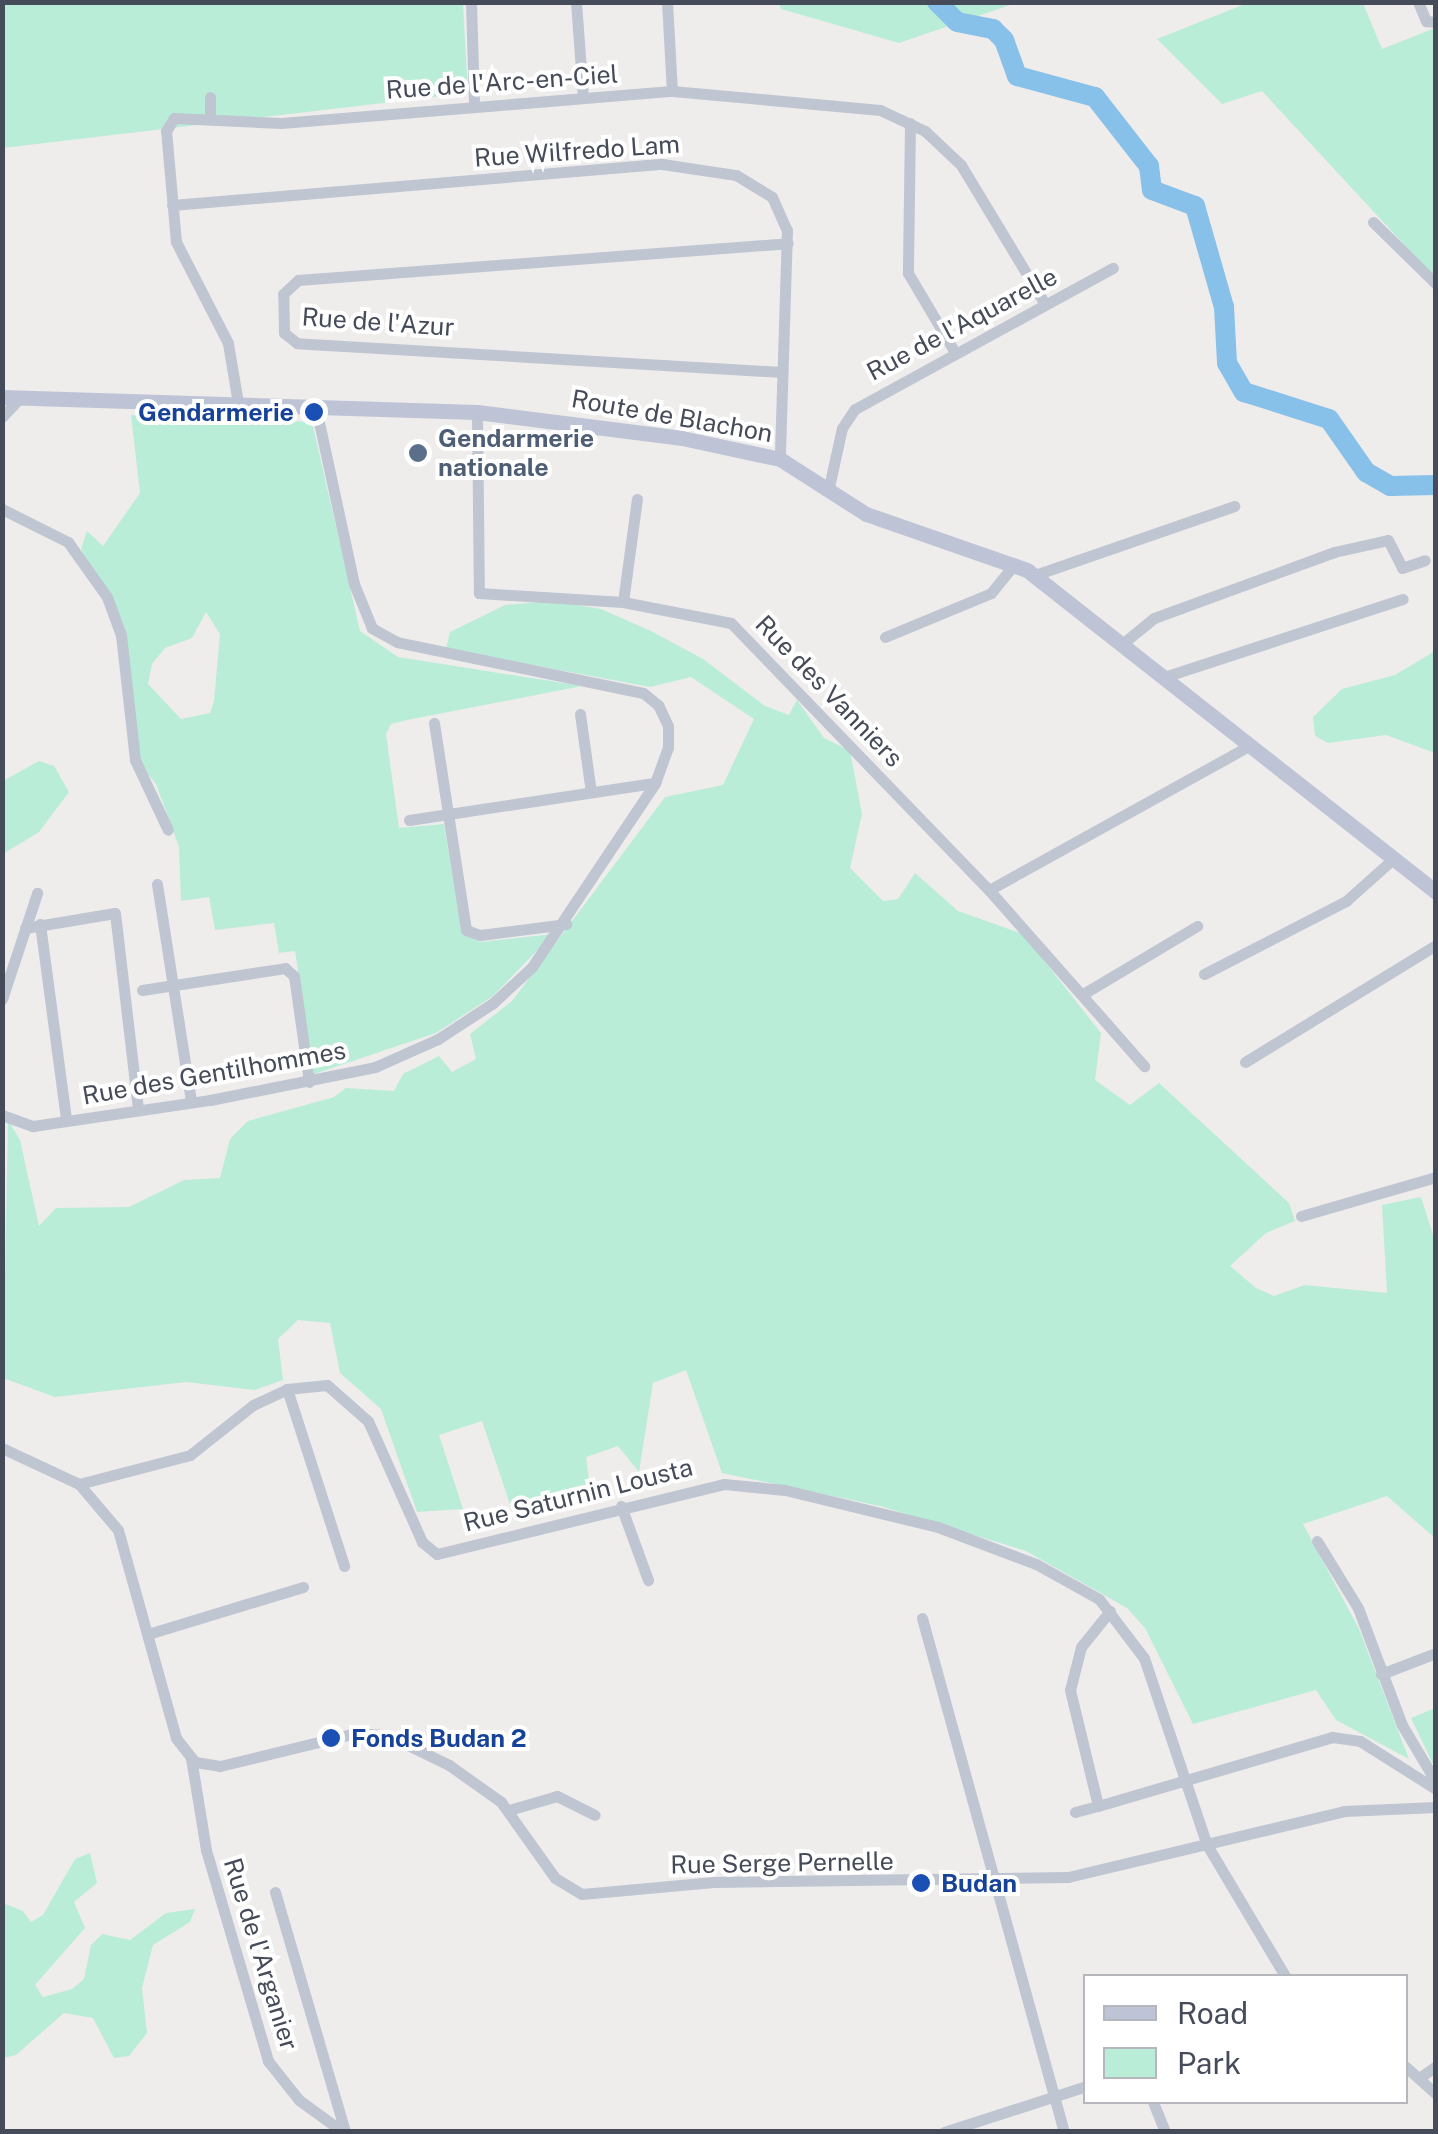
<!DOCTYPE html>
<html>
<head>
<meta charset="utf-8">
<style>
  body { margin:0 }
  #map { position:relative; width:1438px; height:2134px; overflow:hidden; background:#efecec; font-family:"Public Sans",sans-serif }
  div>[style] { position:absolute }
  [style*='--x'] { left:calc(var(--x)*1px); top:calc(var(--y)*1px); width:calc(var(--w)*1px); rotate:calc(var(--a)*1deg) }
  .green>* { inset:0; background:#baedd8 }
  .river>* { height:20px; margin:-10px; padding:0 10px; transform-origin:10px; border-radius:10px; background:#87c0e9 }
  .street>* { height:11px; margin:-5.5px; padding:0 5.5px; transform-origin:5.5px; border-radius:5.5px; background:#bfc5d1 }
  .secondary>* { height:15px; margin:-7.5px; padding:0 7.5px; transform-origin:7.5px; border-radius:7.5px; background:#bec4d5 }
  .dots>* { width:28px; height:28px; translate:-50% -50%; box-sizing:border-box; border:5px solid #fff; border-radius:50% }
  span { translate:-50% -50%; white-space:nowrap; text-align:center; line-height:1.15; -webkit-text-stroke:8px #fff; paint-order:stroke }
  .street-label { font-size:25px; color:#454b59 }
  .transit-label { font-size:25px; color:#164399; font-weight:700 }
  .right { translate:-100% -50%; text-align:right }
  .left { translate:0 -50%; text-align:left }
  .service-label { font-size:25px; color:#4e5e75; font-weight:700 }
  .frame { position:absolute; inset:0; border:5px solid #454b59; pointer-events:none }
  .legend { position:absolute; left:1083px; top:1974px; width:325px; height:130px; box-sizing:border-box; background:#fff; border:2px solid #b5b7bd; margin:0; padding:12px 18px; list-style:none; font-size:30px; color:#454b59 }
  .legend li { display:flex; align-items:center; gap:20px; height:50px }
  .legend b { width:50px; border:2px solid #b5b7bd }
</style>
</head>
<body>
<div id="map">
  <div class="green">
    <i style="clip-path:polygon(1250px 2px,1363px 3px,1382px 49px,1435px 28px,1435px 278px,1262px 91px,1222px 104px,1157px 39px)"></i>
    <i style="clip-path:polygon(2px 3px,463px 3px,468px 93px,3px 148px)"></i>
    <i style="clip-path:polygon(779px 3px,779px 2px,1016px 3px,899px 43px,781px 9px)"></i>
    <i style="clip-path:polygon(evenodd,131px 415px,312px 422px,360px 631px,398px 657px,582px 686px,407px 720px,391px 724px,386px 734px,399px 828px,444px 824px,462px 933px,480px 942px,553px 934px,493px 996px,436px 1033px,314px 1074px,295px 951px,279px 953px,274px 923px,215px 930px,209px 897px,181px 901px,179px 847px,156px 784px,139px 763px,122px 622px,81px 549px,87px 531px,103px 546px,140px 493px,131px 415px,206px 612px,220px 634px,214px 701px,210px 713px,181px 719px,148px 684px,152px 664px,165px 648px,192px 638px,206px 612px)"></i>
    <i style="clip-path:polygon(553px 601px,601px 609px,651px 631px,703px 659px,765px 706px,789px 715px,797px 700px,824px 738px,850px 751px,862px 814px,850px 868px,883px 901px,898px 899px,915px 873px,958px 911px,1023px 934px,1101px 1033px,1095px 1080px,1130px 1105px,1159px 1083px,1289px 1203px,1295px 1221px,1266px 1233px,1230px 1266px,1256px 1288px,1274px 1296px,1305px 1285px,1387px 1293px,1382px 1205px,1421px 1197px,1436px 1244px,1435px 1538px,1387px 1496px,1303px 1524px,1359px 1629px,1409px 1759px,1336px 1720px,1316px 1690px,1193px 1724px,1145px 1628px,1127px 1608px,1026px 1551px,880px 1506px,722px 1473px,686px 1370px,653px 1383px,639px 1472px,618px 1446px,586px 1457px,592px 1503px,516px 1522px,482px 1421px,439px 1435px,463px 1509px,417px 1512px,381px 1409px,340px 1373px,330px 1323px,298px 1320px,278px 1339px,283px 1380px,255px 1390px,186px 1382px,55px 1397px,3px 1378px,8px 1120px,20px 1140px,39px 1226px,56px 1208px,129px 1207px,184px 1180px,220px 1178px,230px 1139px,248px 1121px,334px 1097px,346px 1088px,394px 1091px,403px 1074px,439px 1056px,452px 1072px,476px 1059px,470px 1034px,512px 1001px,665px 797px,723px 785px,754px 719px,691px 677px,650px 687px,446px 649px,450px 632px,505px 605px)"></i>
    <i style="clip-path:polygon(1435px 651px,1435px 753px,1386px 735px,1328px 743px,1315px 736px,1313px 717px,1342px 689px,1395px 675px)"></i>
    <i style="clip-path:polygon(39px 761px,54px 766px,69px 792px,39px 832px,3px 854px,3px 781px)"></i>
    <i style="clip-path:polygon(1435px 1708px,1435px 1768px,1411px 1718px)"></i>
    <i style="clip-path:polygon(90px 1853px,97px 1883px,74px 1902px,85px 1928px,35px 1985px,43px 1997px,72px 1989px,84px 1979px,91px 1945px,102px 1934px,130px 1940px,166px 1913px,195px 1909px,190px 1922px,153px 1945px,142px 1988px,147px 2033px,129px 2056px,114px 2058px,93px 2018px,64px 2013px,16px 2055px,3px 2058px,3px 1903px,23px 1911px,31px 1922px,43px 1915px,75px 1859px)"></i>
  </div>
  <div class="river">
    <i style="--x:937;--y:2;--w:28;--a:45"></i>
    <i style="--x:957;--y:22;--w:37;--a:11"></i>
    <i style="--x:993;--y:29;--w:16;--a:45"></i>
    <i style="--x:1004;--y:40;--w:38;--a:70"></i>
    <i style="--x:1017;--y:76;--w:81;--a:15.1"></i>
    <i style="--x:1095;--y:97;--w:88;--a:52"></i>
    <i style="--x:1149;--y:166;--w:24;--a:83"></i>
    <i style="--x:1152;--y:190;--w:46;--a:20.4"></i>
    <i style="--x:1195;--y:206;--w:105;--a:74"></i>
    <i style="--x:1224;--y:307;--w:56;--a:86.9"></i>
    <i style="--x:1227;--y:363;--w:34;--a:60"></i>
    <i style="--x:1244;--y:392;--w:89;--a:17.6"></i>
    <i style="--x:1329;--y:419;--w:65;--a:55.1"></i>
    <i style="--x:1366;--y:472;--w:28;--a:30"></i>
    <i style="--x:1390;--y:486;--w:46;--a:-1.2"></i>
  </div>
  <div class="street">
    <i style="--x:471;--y:2;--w:103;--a:88.3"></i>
    <i style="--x:576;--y:2;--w:96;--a:85.8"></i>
    <i style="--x:667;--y:2;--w:89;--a:86.8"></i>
    <i style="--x:1418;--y:2;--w:21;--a:67"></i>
    <i style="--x:1426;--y:21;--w:10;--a:6"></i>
    <i style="--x:210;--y:119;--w:22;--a:-90"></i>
    <i style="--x:910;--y:123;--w:150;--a:90.8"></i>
    <i style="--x:908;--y:273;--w:88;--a:59.4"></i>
    <i style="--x:172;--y:205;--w:492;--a:-4.8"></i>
    <i style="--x:662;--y:164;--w:75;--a:8.5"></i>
    <i style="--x:736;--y:175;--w:42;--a:31.4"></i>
    <i style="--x:772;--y:197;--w:36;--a:66"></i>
    <i style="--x:787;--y:230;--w:229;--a:91.8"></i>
    <i style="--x:1373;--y:222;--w:88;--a:44.5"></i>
    <i style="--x:782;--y:372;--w:486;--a:-176.6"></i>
    <i style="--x:297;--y:343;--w:16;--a:-142"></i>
    <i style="--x:284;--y:333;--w:39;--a:-91"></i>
    <i style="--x:283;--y:294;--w:21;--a:-43"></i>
    <i style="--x:298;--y:280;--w:491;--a:-4.3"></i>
    <i style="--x:239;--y:409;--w:67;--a:-99.5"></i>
    <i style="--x:228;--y:343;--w:114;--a:-117.2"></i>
    <i style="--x:176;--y:242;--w:111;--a:-95.1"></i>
    <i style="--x:166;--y:131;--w:15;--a:-58"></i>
    <i style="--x:174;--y:118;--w:107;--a:2.7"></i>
    <i style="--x:281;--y:123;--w:392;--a:-4.7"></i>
    <i style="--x:672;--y:91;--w:209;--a:5.2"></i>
    <i style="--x:880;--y:110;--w:50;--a:25"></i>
    <i style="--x:925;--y:131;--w:50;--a:43.4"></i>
    <i style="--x:961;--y:165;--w:162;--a:58.9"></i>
    <i style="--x:477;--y:412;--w:181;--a:89.4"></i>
    <i style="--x:479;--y:593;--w:144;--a:3.6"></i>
    <i style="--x:623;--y:602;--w:110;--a:11"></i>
    <i style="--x:731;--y:623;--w:371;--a:46"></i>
    <i style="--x:989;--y:890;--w:299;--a:-29"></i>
    <i style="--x:2;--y:417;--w:26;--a:-47"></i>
    <i style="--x:829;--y:487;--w:60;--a:-77.6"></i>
    <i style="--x:842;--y:428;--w:23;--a:-56"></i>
    <i style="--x:855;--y:409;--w:294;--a:-28.7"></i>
    <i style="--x:2;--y:509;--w:74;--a:26.6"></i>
    <i style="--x:68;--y:542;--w:67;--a:54.7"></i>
    <i style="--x:107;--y:597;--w:40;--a:69.8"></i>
    <i style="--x:121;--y:635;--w:126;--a:83.6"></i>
    <i style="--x:135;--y:760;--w:77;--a:64.8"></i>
    <i style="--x:1035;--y:575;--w:211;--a:-19.1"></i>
    <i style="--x:623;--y:602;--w:104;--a:-82.3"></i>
    <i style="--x:885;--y:637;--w:115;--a:-22.5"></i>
    <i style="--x:991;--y:593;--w:38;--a:-51"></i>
    <i style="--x:1122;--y:644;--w:41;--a:-39.1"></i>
    <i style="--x:1154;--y:618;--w:192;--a:-20.1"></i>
    <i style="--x:1334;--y:552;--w:55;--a:-12.5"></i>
    <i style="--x:1388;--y:540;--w:31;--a:63"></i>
    <i style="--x:1402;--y:568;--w:24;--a:-19"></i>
    <i style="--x:1164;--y:677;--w:251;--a:-18.1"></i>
    <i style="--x:580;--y:714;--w:79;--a:82"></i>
    <i style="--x:434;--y:723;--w:209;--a:81.2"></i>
    <i style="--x:466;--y:930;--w:15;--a:20"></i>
    <i style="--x:480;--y:935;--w:87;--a:-7.3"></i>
    <i style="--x:409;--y:820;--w:249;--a:-8.6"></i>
    <i style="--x:157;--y:884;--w:221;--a:81.1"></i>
    <i style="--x:989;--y:890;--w:235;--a:48.6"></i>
    <i style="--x:40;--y:924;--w:198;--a:82.4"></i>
    <i style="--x:25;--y:928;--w:91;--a:-9.5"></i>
    <i style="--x:115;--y:913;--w:198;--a:83.3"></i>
    <i style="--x:1204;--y:974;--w:160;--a:-27.2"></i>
    <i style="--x:1346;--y:901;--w:63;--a:-41.8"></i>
    <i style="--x:142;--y:990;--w:145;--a:-8.7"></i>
    <i style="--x:285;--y:968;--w:12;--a:42"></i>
    <i style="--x:294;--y:976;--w:107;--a:81.9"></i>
    <i style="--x:1083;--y:994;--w:133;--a:-30.8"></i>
    <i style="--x:2;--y:999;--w:112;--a:-71.7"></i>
    <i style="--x:1245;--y:1062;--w:224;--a:-31.5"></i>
    <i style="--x:2;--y:1115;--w:33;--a:20"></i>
    <i style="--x:33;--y:1126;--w:179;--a:-8.4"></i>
    <i style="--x:210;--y:1100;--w:168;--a:-11.3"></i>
    <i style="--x:375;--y:1067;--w:69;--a:-24"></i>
    <i style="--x:438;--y:1039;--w:66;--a:-33.2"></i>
    <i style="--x:493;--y:1003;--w:53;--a:-42.7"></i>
    <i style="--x:532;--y:967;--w:221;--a:-56.2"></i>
    <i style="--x:655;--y:783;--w:37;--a:-70"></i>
    <i style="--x:668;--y:748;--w:22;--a:-90"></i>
    <i style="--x:668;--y:726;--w:23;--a:-115"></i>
    <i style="--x:658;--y:705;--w:19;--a:-141"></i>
    <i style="--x:643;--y:693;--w:251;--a:-168.3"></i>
    <i style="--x:397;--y:642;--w:29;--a:-151"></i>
    <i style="--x:372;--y:628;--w:48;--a:-112.2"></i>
    <i style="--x:354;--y:584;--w:180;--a:-102.2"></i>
    <i style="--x:1301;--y:1216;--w:141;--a:-16.1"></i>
    <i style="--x:287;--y:1389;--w:186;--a:72.1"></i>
    <i style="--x:2;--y:1448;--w:85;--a:25.1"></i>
    <i style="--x:79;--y:1484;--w:60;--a:49.7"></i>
    <i style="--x:118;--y:1530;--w:216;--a:74.4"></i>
    <i style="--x:176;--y:1738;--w:31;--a:52"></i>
    <i style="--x:195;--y:1762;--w:25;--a:9"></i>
    <i style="--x:220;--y:1766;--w:139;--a:-13.7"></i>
    <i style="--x:355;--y:1733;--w:32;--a:4"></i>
    <i style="--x:387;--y:1735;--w:69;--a:25.8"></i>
    <i style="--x:449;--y:1765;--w:64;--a:35.4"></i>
    <i style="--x:501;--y:1802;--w:93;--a:54.6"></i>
    <i style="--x:555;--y:1878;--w:31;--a:31"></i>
    <i style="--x:582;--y:1894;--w:132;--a:-5.2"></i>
    <i style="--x:713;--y:1882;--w:355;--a:-0.8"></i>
    <i style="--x:1068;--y:1877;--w:284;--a:-13.4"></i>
    <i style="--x:1344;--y:1811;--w:92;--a:-2.5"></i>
    <i style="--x:79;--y:1484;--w:115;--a:-14.6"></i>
    <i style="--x:190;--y:1455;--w:80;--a:-38.4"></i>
    <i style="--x:253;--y:1405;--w:38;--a:-25"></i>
    <i style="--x:287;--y:1389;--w:40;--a:-5.7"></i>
    <i style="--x:327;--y:1385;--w:55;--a:41.3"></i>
    <i style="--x:368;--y:1421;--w:133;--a:65.9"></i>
    <i style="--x:422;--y:1542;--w:19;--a:39"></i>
    <i style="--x:437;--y:1554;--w:295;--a:-13.7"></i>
    <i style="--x:724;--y:1484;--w:61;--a:5.6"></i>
    <i style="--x:785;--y:1490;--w:157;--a:13.6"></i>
    <i style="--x:938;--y:1527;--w:105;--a:20.7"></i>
    <i style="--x:1036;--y:1564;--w:72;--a:29.1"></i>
    <i style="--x:1099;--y:1599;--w:74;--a:52.7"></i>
    <i style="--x:1144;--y:1658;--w:197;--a:71.4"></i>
    <i style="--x:1207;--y:1845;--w:152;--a:59.2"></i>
    <i style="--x:621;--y:1506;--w:79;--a:70"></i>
    <i style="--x:1317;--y:1541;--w:79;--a:58.5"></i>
    <i style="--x:1358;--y:1608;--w:125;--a:69.4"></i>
    <i style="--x:1402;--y:1725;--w:66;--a:59.2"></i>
    <i style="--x:1110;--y:1611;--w:46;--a:128.9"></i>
    <i style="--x:1081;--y:1647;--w:44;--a:104.3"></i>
    <i style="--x:1070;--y:1690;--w:119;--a:76.4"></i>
    <i style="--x:1098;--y:1806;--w:244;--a:-16.4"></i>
    <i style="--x:1332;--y:1737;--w:28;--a:8"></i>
    <i style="--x:1360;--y:1741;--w:90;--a:32.3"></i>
    <i style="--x:922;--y:1618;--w:533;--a:74.56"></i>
    <i style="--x:148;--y:1634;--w:162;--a:-16.9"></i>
    <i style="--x:1381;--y:1674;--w:59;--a:-20.9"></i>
    <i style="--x:191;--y:1758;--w:93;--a:80.7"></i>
    <i style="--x:206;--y:1850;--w:220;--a:73.6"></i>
    <i style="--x:268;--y:2061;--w:50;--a:51.5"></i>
    <i style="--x:299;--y:2100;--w:54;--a:36"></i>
    <i style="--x:509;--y:1810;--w:50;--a:-16.3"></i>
    <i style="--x:557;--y:1796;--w:42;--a:26.6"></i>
    <i style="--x:1075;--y:1812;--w:24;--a:-15"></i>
    <i style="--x:275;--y:1892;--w:250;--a:73.7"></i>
    <i style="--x:1406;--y:2067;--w:40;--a:42"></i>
    <i style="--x:1419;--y:2078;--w:21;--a:-35"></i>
    <i style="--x:1153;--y:2102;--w:32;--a:68"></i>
    <i style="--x:944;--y:2132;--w:149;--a:-17.9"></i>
  </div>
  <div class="secondary">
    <i style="--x:2;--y:397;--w:475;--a:1.8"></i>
    <i style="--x:477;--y:412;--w:207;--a:7.2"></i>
    <i style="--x:682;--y:438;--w:100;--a:12.1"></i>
    <i style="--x:780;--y:459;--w:102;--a:32.6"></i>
    <i style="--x:866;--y:514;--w:170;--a:19.2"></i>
    <i style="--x:1027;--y:570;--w:521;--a:38.21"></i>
  </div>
  <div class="dots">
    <i style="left:314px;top:412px;background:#1a4fb4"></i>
    <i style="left:418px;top:453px;background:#5c6f8a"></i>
    <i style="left:331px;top:1738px;background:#1a4fb4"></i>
    <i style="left:921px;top:1883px;background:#1a4fb4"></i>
  </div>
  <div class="street-label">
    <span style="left:502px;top:82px;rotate:-4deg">Rue de l'Arc-en-Ciel</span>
    <span style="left:577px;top:151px;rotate:-4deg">Rue Wilfredo Lam</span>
    <span style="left:378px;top:322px;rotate:4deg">Rue de l'Azur</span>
    <span style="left:962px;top:324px;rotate:-28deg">Rue de l'Aquarelle</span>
    <span style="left:672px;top:416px;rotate:10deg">Route de Blachon</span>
    <span style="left:829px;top:691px;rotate:46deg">Rue des Vanniers</span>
    <span style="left:214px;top:1073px;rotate:-10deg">Rue des Gentilhommes</span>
    <span style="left:578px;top:1495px;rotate:-14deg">Rue Saturnin Lousta</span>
    <span style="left:782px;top:1863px;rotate:-1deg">Rue Serge Pernelle</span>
    <span style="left:261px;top:1954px;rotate:73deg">Rue de l'Arganier</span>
  </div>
  <div class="transit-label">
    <span class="right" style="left:294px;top:412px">Gendarmerie</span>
    <span class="left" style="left:351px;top:1738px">Fonds Budan 2</span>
    <span class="left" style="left:941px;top:1883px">Budan</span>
  </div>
  <div class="service-label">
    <span class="left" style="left:438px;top:453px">Gendarmerie<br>nationale</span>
  </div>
  <div class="frame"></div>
  <ul class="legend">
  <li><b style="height:12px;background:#bec4d5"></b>Road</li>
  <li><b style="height:28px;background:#baedd8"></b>Park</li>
  </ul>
</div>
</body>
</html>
